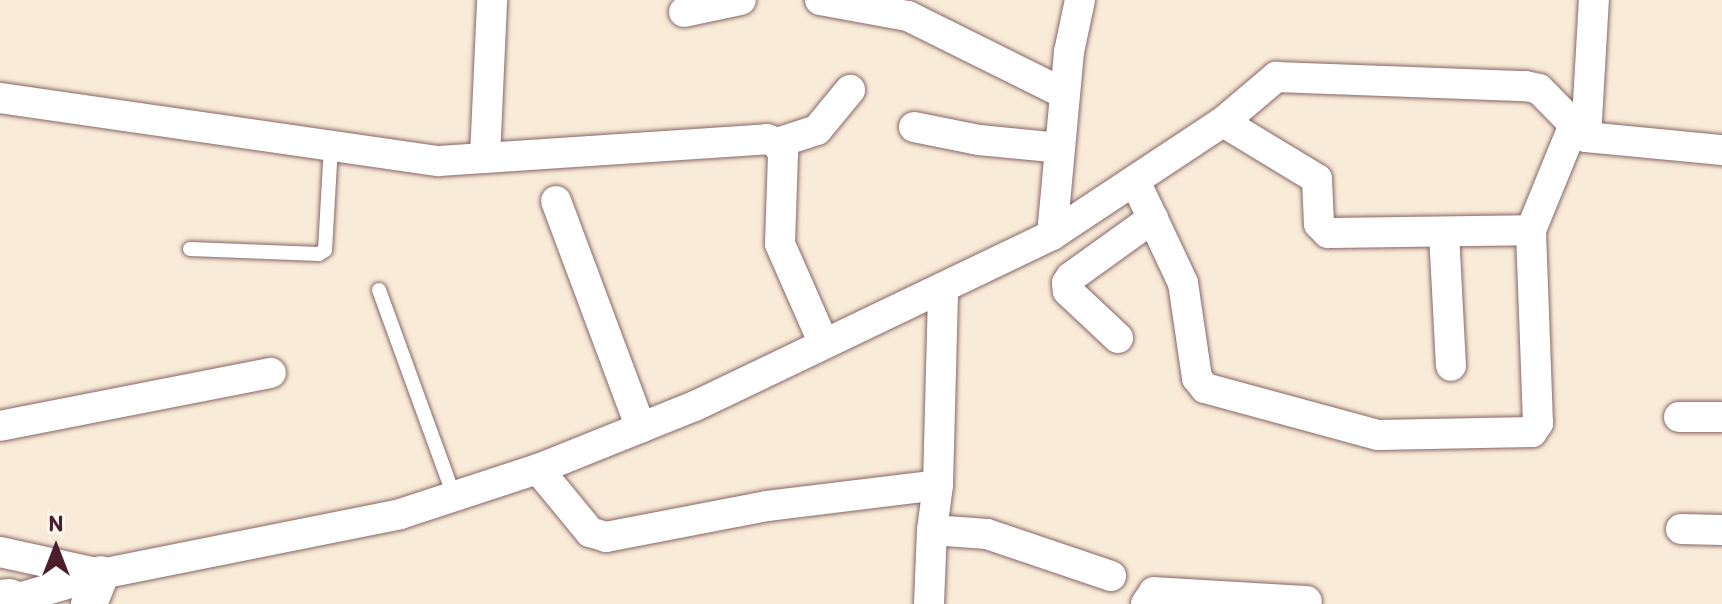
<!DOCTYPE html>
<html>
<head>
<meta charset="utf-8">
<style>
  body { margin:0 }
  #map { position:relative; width:1722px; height:604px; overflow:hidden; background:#f8ebd7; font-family:Itim,sans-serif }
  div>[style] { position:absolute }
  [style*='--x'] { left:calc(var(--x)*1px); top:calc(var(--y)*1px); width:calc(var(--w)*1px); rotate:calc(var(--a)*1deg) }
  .roads { filter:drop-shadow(0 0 2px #876667) drop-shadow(0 0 2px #876667) }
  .service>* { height:14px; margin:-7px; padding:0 7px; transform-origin:7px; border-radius:7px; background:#fff }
  .minor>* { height:30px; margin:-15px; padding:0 15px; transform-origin:15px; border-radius:15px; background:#fff }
  .tertiary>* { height:36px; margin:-18px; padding:0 18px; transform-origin:18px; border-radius:18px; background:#fff }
  .primary>* { height:44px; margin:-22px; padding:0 22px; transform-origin:22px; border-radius:22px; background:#fff }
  span { translate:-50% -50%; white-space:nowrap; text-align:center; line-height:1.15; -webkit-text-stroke:8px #fbf7ec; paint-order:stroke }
  .north { position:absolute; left:16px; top:508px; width:80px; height:80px; -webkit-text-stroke:6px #fbf7ec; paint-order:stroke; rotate:0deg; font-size:22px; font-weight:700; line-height:32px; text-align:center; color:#4a1f2b }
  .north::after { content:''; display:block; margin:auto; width:28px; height:36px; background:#4a1f2b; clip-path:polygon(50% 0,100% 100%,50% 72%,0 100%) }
</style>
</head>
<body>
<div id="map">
  <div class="roads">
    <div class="service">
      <i style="--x:190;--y:249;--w:129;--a:2.2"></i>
      <i style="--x:319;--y:254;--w:7;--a:-34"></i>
      <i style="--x:325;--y:250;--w:105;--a:-86.7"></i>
      <i style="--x:379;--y:290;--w:219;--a:70"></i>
    </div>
    <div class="minor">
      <i style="--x:820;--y:0;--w:89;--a:10.3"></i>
      <i style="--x:908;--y:16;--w:175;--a:26.4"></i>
      <i style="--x:684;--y:12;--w:58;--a:-11.9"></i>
      <i style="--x:0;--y:98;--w:443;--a:8.2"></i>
      <i style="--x:439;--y:161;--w:329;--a:-3.8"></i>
      <i style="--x:767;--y:139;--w:11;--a:22"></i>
      <i style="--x:777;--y:143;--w:13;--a:61"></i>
      <i style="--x:783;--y:154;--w:90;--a:91.9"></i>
      <i style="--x:780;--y:244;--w:109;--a:66.3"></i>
      <i style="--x:1223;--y:122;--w:110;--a:31.2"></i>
      <i style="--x:1317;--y:179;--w:45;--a:87.5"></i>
      <i style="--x:1319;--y:224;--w:13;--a:45"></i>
      <i style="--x:1328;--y:233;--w:203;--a:-0.8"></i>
      <i style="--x:914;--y:127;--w:66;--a:11.3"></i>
      <i style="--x:979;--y:140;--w:81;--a:5.6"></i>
      <i style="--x:1586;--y:137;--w:137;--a:-86.7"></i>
      <i style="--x:777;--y:143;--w:42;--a:-18"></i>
      <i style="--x:817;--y:130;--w:52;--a:-50.5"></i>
      <i style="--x:485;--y:157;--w:157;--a:-87.4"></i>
      <i style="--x:1135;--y:181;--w:113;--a:64.8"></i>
      <i style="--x:1183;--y:283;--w:96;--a:81.6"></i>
      <i style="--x:1197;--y:378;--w:13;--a:51"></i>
      <i style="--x:1205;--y:388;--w:179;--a:15.2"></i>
      <i style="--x:1378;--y:435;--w:154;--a:-1.1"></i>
      <i style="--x:1532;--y:432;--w:11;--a:-56"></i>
      <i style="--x:1538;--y:423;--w:193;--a:-92.1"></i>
      <i style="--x:1531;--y:230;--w:111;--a:-67.8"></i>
      <i style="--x:556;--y:201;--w:242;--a:69.5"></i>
      <i style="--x:1444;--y:233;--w:133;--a:87"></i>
      <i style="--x:1052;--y:235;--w:184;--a:-84.7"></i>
      <i style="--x:1069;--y:52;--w:53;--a:-78.1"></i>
      <i style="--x:1118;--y:338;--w:69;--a:-136.8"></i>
      <i style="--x:1068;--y:291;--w:8;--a:-97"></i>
      <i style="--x:1067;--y:283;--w:7;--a:-56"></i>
      <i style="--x:1071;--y:277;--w:101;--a:-35.7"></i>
      <i style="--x:1679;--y:417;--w:43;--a:0"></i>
      <i style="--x:0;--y:426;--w:276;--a:-11.1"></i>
      <i style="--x:538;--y:469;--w:82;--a:50.5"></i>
      <i style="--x:590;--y:532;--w:17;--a:17"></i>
      <i style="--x:606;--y:537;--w:164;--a:-10.9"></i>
      <i style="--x:767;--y:506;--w:172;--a:-7"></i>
      <i style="--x:1681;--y:529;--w:41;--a:1.4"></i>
      <i style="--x:932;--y:530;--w:55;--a:4.2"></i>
      <i style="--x:987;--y:534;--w:131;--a:18.7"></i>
      <i style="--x:0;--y:552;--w:98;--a:12.3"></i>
      <i style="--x:9;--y:601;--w:96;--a:-16.4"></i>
      <i style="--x:101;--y:574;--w:305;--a:-11.3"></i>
      <i style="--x:400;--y:514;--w:145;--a:-18.1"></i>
      <i style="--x:538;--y:469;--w:169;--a:-21.9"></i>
      <i style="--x:695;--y:406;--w:396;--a:-25.6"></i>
      <i style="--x:1052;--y:235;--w:205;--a:-33.5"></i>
      <i style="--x:1223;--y:122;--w:70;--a:-40.3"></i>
      <i style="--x:1276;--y:77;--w:250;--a:2.1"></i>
      <i style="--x:1526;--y:86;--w:13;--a:13"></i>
      <i style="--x:1539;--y:89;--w:67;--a:45.6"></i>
      <i style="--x:1586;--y:137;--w:137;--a:5.5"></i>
      <i style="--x:929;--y:604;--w:74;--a:-87.7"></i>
      <i style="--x:932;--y:530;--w:45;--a:-82.4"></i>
      <i style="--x:938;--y:485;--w:197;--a:-88.5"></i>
      <i style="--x:1146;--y:604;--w:14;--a:-56"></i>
      <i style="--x:1154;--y:592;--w:153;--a:3.4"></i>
    </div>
    <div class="tertiary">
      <i style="--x:89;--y:604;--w:32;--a:-68"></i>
    </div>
    <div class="primary">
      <i style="--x:0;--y:602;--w:9;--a:-6"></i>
    </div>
  </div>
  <div class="north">N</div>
</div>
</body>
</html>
